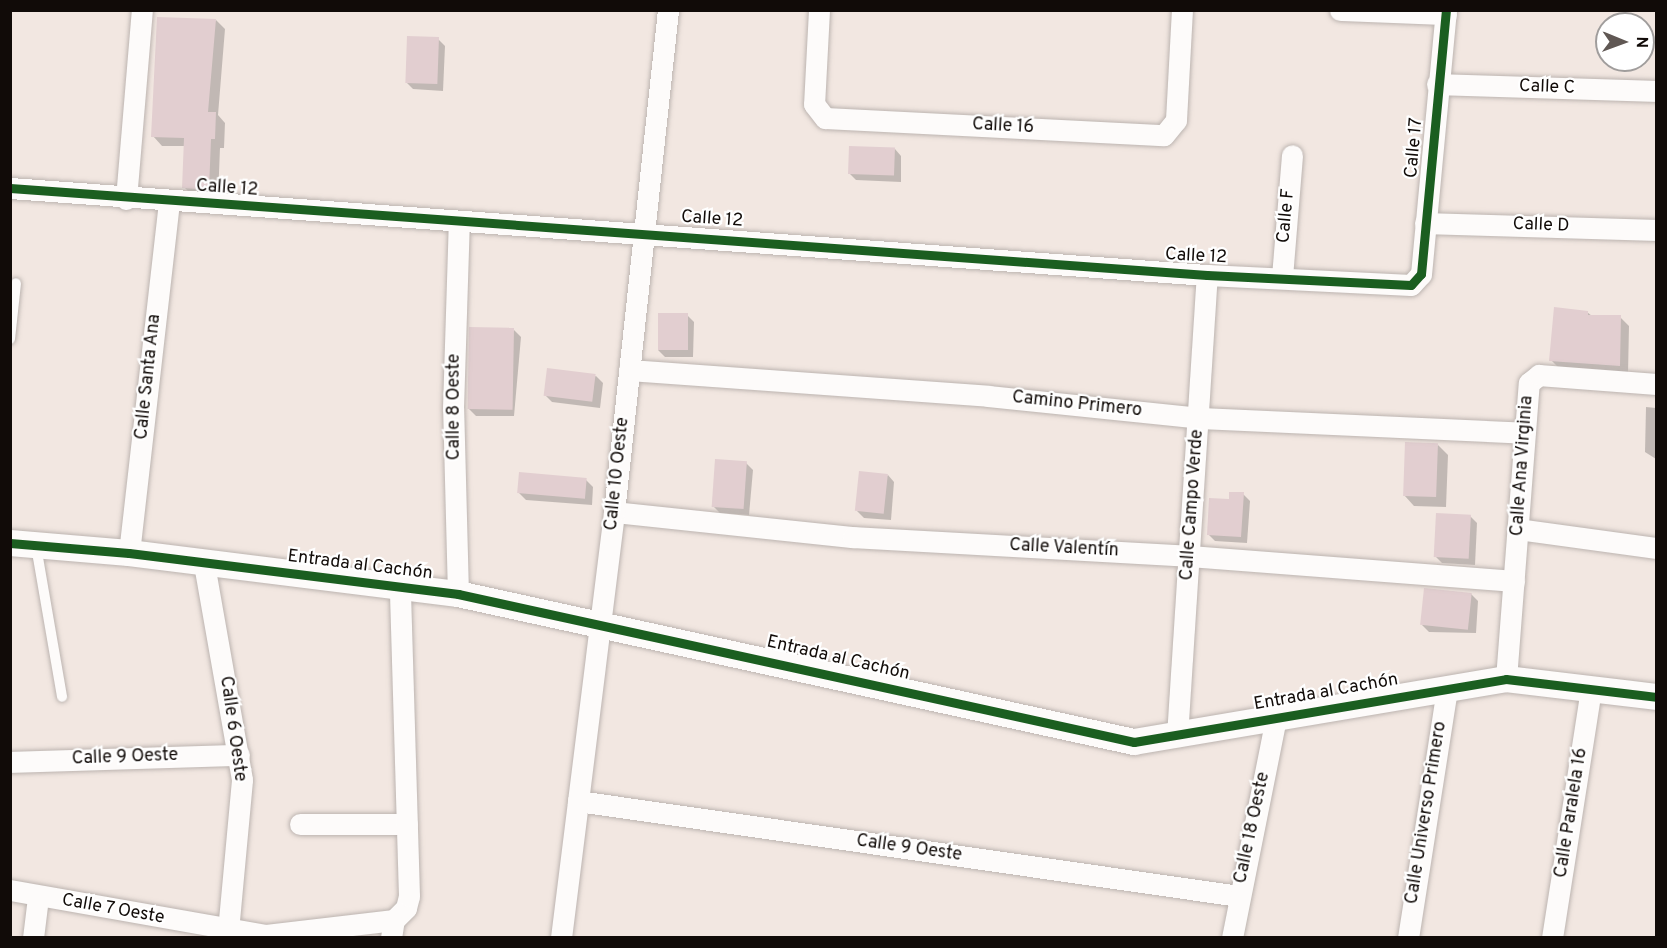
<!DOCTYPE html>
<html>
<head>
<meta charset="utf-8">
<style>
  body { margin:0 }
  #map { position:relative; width:1667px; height:948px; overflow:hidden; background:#f2e7e1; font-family:Overpass,sans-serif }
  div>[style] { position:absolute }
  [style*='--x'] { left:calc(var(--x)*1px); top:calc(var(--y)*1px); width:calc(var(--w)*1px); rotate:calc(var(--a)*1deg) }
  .shadow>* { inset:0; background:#0003 }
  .building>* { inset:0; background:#e2ced0; transform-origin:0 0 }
  .roads { filter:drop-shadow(0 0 2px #bcb4b0) drop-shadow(0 0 2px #bcb4b0) }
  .service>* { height:10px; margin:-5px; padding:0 5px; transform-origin:5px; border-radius:5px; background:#fdfbfa }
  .minor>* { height:21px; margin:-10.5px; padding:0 10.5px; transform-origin:10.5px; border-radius:10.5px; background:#fdfbfa }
  .tertiary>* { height:26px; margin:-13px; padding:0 13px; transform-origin:13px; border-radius:13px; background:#fdfbfa }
  .cycleway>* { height:9px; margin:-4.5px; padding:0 4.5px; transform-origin:4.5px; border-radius:4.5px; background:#1b5e20 }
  span { translate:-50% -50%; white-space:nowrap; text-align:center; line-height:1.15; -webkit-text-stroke:4.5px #fff; paint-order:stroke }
  .street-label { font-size:18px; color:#110b08 }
  .frame { position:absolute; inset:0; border:12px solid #110b08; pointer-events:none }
  .north { position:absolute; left:1595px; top:12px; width:60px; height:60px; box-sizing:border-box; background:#fff; border:2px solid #a09d9c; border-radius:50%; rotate:91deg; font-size:16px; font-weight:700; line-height:24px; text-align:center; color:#110b08 }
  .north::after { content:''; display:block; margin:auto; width:21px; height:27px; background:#605854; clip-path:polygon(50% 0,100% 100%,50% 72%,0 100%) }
</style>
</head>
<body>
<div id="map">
  <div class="shadow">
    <i style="clip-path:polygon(216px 20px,225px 29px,218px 115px,225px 123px,224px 148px,220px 148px,218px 198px,193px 196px,184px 187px,185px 146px,162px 146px,153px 136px)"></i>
    <i style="clip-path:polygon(438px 39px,445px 46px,443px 91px,413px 89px,406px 82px)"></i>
    <i style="clip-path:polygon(895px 149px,901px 156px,901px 182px,856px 180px,849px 173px)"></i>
    <i style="clip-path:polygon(1587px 312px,1592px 316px,1620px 317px,1629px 326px,1628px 374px,1560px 369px,1551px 360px)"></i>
    <i style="clip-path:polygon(687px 315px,694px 322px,693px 357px,665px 357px,658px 350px)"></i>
    <i style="clip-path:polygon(514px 330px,521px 337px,514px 416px,476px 416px,469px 409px)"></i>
    <i style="clip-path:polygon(596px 376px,603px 383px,600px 408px,552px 402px,545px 395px)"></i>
    <i style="clip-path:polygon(1646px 407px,1656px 408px,1656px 459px,1645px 452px)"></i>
    <i style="clip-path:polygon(1438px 445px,1448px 455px,1446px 507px,1414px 506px,1404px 495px)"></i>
    <i style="clip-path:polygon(746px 463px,753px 470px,749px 515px,720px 513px,713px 506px)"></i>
    <i style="clip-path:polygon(888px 475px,894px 482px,891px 520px,864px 518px,857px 511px)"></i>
    <i style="clip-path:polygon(586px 480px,593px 487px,592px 505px,526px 500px,519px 493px)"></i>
    <i style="clip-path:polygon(1243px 494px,1250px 501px,1247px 543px,1215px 541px,1208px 534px,1230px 501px)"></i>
    <i style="clip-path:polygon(1470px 516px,1477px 523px,1475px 565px,1442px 563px,1435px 556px)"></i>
    <i style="clip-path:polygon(1471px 594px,1478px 601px,1476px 633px,1429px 632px,1422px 625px)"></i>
  </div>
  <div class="building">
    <i style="clip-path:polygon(157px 17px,216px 19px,208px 112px,216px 112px,215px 139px,211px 139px,209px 190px,182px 188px,184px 138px,151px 137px)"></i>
    <i style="left:407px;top:36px;width:32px;height:47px;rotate:2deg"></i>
    <i style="left:849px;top:146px;width:46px;height:28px;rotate:2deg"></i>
    <i style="clip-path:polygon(1554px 307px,1588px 311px,1588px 315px,1621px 315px,1620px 366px,1549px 361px)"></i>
    <i style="left:658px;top:313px;width:30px;height:37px"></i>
    <i style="left:469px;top:327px;width:45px;height:82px;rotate:1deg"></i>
    <i style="left:547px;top:368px;width:49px;height:28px;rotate:7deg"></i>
    <i style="left:1405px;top:442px;width:33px;height:54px;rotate:2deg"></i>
    <i style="left:715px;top:459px;width:32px;height:48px;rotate:4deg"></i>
    <i style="left:859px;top:471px;width:29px;height:40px;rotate:6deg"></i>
    <i style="left:519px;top:472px;width:68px;height:21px;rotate:5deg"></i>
    <i style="clip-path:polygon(1229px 492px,1244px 492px,1241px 537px,1207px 535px,1209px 498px,1229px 499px)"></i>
    <i style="left:1436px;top:513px;width:35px;height:44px;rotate:3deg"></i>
    <i style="left:1424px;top:588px;width:48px;height:37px;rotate:6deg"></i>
  </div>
  <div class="roads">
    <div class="service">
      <i style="--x:10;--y:339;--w:56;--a:-83.9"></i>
      <i style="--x:36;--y:546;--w:153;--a:80.2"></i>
    </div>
    <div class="minor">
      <i style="--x:819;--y:10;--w:94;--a:93"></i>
      <i style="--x:814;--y:104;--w:18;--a:52"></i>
      <i style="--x:825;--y:118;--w:339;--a:2.9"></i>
      <i style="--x:1164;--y:135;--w:19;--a:-51"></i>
      <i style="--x:1176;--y:120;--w:110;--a:-86.9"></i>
      <i style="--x:1340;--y:10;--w:106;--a:2.2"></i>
      <i style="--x:1437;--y:84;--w:219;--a:1.8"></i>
      <i style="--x:10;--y:188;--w:1200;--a:4.16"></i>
      <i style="--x:1207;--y:275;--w:204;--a:2.8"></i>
      <i style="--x:1411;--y:285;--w:15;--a:-48"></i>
      <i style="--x:1421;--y:274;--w:265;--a:-84.6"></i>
      <i style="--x:126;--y:199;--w:190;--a:-85.2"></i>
      <i style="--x:1425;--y:223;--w:231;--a:1.7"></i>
      <i style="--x:1282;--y:277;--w:122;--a:-85.3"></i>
      <i style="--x:629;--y:370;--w:360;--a:4.1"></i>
      <i style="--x:988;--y:396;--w:213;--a:5.9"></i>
      <i style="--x:1200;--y:418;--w:325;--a:2.6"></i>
      <i style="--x:614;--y:512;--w:240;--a:6"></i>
      <i style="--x:853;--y:537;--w:338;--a:3.2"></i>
      <i style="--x:1190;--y:556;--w:325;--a:4.4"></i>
      <i style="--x:1518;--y:529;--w:139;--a:7.8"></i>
      <i style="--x:129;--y:553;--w:354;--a:-83.5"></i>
      <i style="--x:204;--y:564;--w:219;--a:80"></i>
      <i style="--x:242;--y:780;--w:151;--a:95.3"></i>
      <i style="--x:458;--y:594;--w:186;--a:-91.5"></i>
      <i style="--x:453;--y:408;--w:187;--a:-88.2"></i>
      <i style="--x:1506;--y:679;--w:297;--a:-85.6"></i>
      <i style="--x:1529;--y:383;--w:13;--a:-39"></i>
      <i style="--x:1539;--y:375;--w:117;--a:4.4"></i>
      <i style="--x:1177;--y:736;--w:462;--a:-86.3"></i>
      <i style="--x:10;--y:762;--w:229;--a:-1.8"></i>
      <i style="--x:578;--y:801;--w:668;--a:8.18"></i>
      <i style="--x:300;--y:824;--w:107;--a:0"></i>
      <i style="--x:10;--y:890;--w:260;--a:10"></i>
      <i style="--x:266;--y:935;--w:129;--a:-6.7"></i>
      <i style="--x:33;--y:938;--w:41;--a:-83"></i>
      <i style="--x:391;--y:938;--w:18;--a:-81"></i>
      <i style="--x:394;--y:920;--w:17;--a:-45"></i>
      <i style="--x:406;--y:908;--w:12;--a:-76"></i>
      <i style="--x:409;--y:896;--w:309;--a:-91.7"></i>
      <i style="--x:561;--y:938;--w:429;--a:-82.9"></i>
      <i style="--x:614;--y:512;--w:505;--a:-83.86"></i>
      <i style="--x:1232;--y:938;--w:224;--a:-78.7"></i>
      <i style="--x:1408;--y:938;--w:252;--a:-81.1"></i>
      <i style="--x:1552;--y:938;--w:252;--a:-81.1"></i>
    </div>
    <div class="tertiary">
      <i style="--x:10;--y:543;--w:119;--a:4.8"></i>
      <i style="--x:129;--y:553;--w:332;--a:7.1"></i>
      <i style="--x:458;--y:594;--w:692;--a:12.35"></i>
      <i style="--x:1134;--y:742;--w:377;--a:-9.6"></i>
      <i style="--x:1506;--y:679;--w:151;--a:6.8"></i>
    </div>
  </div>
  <div class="cycleway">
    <i style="--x:10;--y:188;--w:1200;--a:4.16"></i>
    <i style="--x:1207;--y:275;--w:204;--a:2.8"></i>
    <i style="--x:1411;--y:285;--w:15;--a:-48"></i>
    <i style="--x:1421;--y:274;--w:265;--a:-84.6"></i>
    <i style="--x:10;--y:543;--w:119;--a:4.8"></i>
    <i style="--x:129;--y:553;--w:332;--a:7.1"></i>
    <i style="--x:458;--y:594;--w:692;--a:12.35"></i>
    <i style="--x:1134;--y:742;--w:377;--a:-9.6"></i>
    <i style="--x:1506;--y:679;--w:151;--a:6.8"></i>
  </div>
  <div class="street-label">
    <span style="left:1547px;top:88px;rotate:2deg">Calle C</span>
    <span style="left:1003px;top:127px;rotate:3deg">Calle 16</span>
    <span style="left:1415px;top:148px;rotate:-85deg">Calle 17</span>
    <span style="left:227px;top:189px;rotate:4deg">Calle 12</span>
    <span style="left:1287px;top:216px;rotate:-85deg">Calle F</span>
    <span style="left:712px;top:220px;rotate:4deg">Calle 12</span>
    <span style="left:1541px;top:226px;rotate:2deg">Calle D</span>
    <span style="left:1196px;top:257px;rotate:3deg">Calle 12</span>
    <span style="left:149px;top:377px;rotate:-84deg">Calle Santa Ana</span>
    <span style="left:1077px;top:405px;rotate:6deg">Camino Primero</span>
    <span style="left:455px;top:407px;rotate:-90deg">Calle 8 Oeste</span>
    <span style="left:1523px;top:466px;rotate:-86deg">Calle Ana Virginia</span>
    <span style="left:618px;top:474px;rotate:-84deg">Calle 10 Oeste</span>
    <span style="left:1193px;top:505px;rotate:-86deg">Calle Campo Verde</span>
    <span style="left:1064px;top:549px;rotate:3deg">Calle Valentín</span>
    <span style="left:360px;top:566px;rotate:7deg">Entrada al Cachón</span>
    <span style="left:838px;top:659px;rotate:13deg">Entrada al Cachón</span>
    <span style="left:1326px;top:693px;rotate:-10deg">Entrada al Cachón</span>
    <span style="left:232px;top:729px;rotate:82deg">Calle 6 Oeste</span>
    <span style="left:125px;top:758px;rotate:-2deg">Calle 9 Oeste</span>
    <span style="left:1427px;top:813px;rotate:-81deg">Calle Universo Primero</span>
    <span style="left:1572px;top:813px;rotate:-81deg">Calle Paralela 16</span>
    <span style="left:1253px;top:828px;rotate:-78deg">Calle 18 Oeste</span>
    <span style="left:909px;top:849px;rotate:8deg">Calle 9 Oeste</span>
    <span style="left:113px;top:910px;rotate:10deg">Calle 7 Oeste</span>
  </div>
  <div class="frame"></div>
  <div class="north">N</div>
</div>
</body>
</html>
